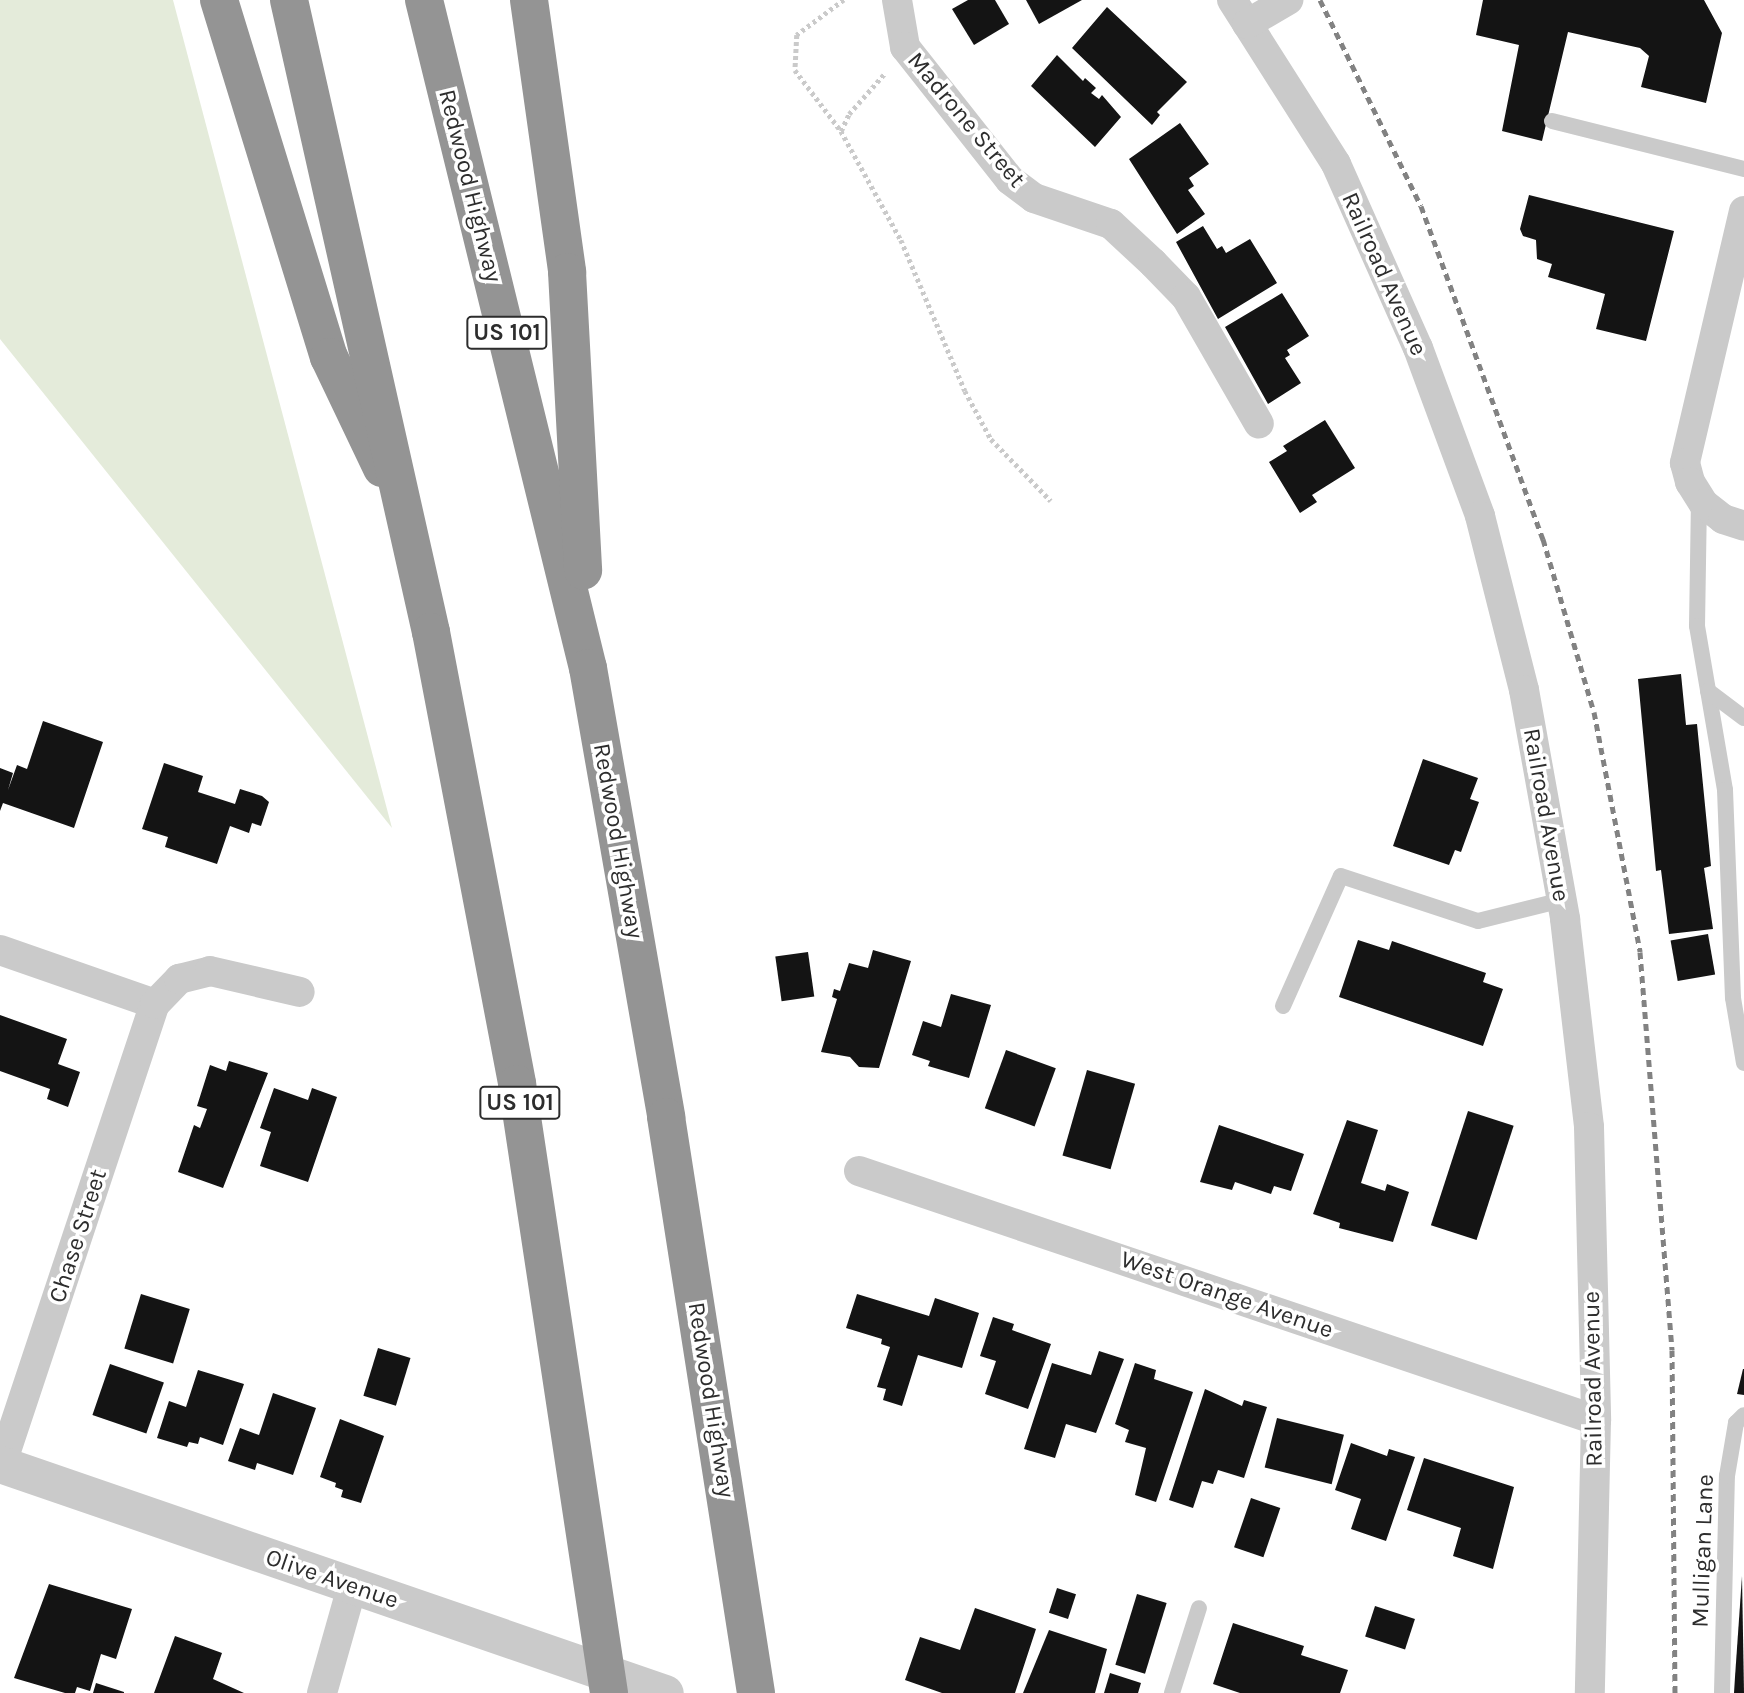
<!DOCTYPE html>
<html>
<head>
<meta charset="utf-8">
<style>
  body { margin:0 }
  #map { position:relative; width:1744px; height:1693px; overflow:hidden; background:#fff; font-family:Karla,sans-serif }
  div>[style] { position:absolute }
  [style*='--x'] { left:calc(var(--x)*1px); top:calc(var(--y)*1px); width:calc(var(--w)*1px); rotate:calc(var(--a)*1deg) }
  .green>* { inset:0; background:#e4ebda }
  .building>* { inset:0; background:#141414; transform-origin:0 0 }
  .path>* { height:4.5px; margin-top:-2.25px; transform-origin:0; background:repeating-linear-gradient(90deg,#cacaca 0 3.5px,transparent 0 7px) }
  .service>* { height:16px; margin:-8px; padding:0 8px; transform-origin:8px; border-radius:8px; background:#cacaca }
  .minor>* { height:30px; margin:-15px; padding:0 15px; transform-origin:15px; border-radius:15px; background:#cacaca }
  .tertiary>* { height:37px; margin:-18.5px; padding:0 18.5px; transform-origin:18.5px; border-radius:18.5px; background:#cacaca }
  .motorway>* { height:38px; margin:-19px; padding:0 19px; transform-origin:19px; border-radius:19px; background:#949494 }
  .rail>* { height:5px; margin-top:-2.5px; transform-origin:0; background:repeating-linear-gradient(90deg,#828282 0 7px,transparent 0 12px) }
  span { translate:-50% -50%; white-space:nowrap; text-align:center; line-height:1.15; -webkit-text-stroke:7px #fff; paint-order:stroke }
  .shield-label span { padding:2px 5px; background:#fff; border:2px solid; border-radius:5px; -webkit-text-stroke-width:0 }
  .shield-label { font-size:23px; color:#2d2d2d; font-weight:700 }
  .street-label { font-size:24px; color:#2d2d2d }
</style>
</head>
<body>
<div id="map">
  <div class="green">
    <i style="clip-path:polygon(0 0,173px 0,392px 828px,0 339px)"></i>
  </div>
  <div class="building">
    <i style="clip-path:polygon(968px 0,995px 0,1009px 24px,974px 45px,952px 9px)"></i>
    <i style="clip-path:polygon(1026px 0,1082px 0,1039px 24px)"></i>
    <i style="clip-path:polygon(1483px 0,1704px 0,1722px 33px,1706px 103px,1641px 87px,1649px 56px,1640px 48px,1568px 32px,1542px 141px,1502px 131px,1519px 45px,1476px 35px)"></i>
    <i style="clip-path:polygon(1107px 7px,1187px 82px,1157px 112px,1160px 115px,1152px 125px,1072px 48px)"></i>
    <i style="clip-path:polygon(1057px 55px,1083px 81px,1085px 78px,1096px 88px,1091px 93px,1099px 99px,1102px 95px,1121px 117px,1095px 147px,1031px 86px)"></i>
    <i style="clip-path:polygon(1180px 123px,1209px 164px,1189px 178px,1194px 186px,1188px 190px,1205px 214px,1177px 234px,1129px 159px)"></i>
    <i style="clip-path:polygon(1529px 195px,1674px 231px,1646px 341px,1596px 329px,1605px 294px,1548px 277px,1552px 264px,1537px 259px,1536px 240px,1523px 236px,1520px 229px)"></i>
    <i style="clip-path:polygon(1203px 226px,1217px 249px,1222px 246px,1226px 253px,1250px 239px,1277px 283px,1218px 319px,1176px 242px)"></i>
    <i style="clip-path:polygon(1282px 293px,1309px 336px,1287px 350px,1290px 355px,1285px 358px,1301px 383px,1268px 404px,1225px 327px)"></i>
    <i style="clip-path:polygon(1325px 420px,1355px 468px,1312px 495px,1317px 502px,1300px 513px,1269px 462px,1287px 451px,1283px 446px)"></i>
    <i style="clip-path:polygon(1681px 674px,1686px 725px,1697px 724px,1711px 866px,1704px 868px,1713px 929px,1669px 934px,1661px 870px,1656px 871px,1638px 679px)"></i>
    <i style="clip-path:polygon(43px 721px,103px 742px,74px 828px,3px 803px,0 811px,0 768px,13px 773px,8px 790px,17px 765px,27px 769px)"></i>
    <i style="clip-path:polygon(1423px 759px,1478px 778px,1470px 799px,1479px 802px,1461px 852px,1455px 850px,1449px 865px,1393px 846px)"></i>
    <i style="clip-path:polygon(164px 763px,203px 776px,198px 792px,235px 804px,240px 789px,262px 796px,269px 802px,261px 826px,252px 823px,249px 833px,230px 826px,217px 864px,165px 847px,168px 837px,142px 829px)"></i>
    <i style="left:1708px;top:934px;width:41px;height:38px;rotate:80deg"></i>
    <i style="clip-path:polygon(1358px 940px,1389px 950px,1392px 941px,1486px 973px,1483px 982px,1503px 989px,1483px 1046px,1339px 997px)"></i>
    <i style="clip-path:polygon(873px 950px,911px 961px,879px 1068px,859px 1067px,850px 1057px,821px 1052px,837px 999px,832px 997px,834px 989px,840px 991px,849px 963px,868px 968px)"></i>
    <i style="left:808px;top:952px;width:45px;height:33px;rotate:82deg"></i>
    <i style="clip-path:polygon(951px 994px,991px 1005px,969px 1078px,928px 1066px,930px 1061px,912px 1055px,923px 1021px,941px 1027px)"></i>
    <i style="clip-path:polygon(0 1015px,67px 1039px,58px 1064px,80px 1072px,68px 1107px,47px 1099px,50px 1089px,0 1071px)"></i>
    <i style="left:1006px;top:1050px;width:53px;height:62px;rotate:20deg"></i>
    <i style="clip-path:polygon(229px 1061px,268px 1073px,223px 1188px,178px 1172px,194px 1125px,200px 1128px,207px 1109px,197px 1106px,210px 1065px,226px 1071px)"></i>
    <i style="left:1087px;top:1070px;width:50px;height:89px;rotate:16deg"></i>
    <i style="clip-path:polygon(274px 1088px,308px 1100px,312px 1088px,337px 1097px,308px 1182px,260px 1166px,271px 1132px,260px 1128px)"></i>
    <i style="left:1468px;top:1111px;width:48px;height:120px;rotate:18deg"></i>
    <i style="clip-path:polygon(1347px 1120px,1378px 1130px,1361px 1183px,1385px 1191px,1387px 1184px,1409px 1192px,1393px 1242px,1339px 1228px,1340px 1223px,1313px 1214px)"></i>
    <i style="clip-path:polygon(1219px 1125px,1304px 1154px,1291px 1191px,1274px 1186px,1271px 1194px,1235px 1182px,1232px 1190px,1200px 1182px)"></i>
    <i style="left:141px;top:1294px;width:51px;height:57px;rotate:17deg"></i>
    <i style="clip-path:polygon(857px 1294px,929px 1316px,935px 1298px,979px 1313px,962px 1368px,918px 1355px,902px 1406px,883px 1400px,886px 1389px,877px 1387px,890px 1347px,881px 1344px,882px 1339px,846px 1328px)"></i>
    <i style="clip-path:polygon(993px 1317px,1014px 1324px,1012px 1330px,1051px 1344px,1028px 1409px,985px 1394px,996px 1361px,980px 1356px)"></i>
    <i style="left:378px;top:1348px;width:34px;height:50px;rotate:17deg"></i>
    <i style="clip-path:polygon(1099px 1351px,1124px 1359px,1096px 1433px,1066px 1424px,1055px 1458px,1024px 1449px,1052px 1363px,1091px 1375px)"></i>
    <i style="clip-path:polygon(1135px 1363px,1156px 1370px,1154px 1379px,1193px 1392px,1156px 1502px,1135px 1495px,1146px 1448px,1125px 1442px,1129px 1430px,1115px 1424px)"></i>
    <i style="left:110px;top:1364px;width:57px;height:54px;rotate:19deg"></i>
    <i style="clip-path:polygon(1743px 1369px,1744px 1369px,1744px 1395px,1737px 1394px)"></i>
    <i style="clip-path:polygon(198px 1370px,244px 1384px,223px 1445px,200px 1437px,198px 1444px,189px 1442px,187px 1447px,157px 1438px,169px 1401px,186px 1407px)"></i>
    <i style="clip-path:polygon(1205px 1389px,1242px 1406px,1244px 1400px,1267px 1407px,1244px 1478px,1218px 1470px,1213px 1484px,1202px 1481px,1193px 1508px,1169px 1500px)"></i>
    <i style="clip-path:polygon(273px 1393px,316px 1408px,293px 1475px,257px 1463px,255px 1470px,228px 1461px,240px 1428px,259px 1435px)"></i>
    <i style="left:1277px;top:1418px;width:69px;height:51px;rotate:14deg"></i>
    <i style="clip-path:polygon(340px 1419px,384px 1436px,361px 1503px,341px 1497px,343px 1490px,335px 1487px,336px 1483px,320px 1477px)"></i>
    <i style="clip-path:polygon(1351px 1443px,1387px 1456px,1389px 1449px,1415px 1457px,1386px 1541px,1351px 1529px,1361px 1499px,1335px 1490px)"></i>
    <i style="clip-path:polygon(1424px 1458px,1514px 1487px,1493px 1569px,1453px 1556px,1461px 1528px,1407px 1510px)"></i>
    <i style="left:1251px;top:1498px;width:31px;height:52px;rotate:19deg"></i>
    <i style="clip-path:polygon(1742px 1576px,1744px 1693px,1734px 1693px,1735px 1677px)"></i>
    <i style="clip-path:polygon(49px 1584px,132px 1609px,116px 1659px,101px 1654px,90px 1691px,77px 1687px,75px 1693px,65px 1693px,14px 1678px)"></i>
    <i style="left:1057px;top:1588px;width:20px;height:26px;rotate:18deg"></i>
    <i style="left:1137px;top:1594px;width:31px;height:74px;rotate:17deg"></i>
    <i style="left:1375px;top:1606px;width:42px;height:32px;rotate:18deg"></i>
    <i style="clip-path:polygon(975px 1608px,1036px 1629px,1015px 1693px,942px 1693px,905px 1680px,920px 1637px,960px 1650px)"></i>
    <i style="clip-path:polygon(1233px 1623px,1304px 1646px,1301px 1655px,1348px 1670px,1340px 1693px,1240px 1693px,1213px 1684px)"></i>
    <i style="clip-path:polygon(1049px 1630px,1107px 1649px,1095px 1693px,1023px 1693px)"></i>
    <i style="clip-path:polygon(175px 1636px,222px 1653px,213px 1679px,244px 1693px,154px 1693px)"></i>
    <i style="clip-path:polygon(1110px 1673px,1141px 1683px,1138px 1693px,1104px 1693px)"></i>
    <i style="clip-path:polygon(96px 1683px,124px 1692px,124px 1693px,93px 1693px)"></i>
  </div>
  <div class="path">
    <i style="--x:844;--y:0;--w:59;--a:143.3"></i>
    <i style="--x:797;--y:35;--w:35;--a:93"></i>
    <i style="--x:795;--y:70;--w:76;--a:53"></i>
    <i style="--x:841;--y:131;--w:124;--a:61.2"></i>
    <i style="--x:901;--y:240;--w:164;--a:67"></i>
    <i style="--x:965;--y:391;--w:55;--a:61.6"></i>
    <i style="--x:991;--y:439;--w:86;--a:45.9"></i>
    <i style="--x:841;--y:131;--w:19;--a:-65"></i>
    <i style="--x:849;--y:114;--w:55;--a:-48.7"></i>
  </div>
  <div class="service">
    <i style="--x:1552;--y:121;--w:198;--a:14"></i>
    <i style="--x:1699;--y:499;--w:127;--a:90.9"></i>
    <i style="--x:1697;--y:626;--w:166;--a:80.3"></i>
    <i style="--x:1725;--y:790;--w:208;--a:87.8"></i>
    <i style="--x:1733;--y:998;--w:66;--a:80.4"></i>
    <i style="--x:1708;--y:691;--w:45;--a:36.9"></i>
    <i style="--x:1283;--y:1006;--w:142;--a:-66"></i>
    <i style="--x:1341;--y:876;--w:144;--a:18.2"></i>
    <i style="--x:1478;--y:921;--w:87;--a:-14"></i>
    <i style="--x:1172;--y:1693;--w:89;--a:-72.4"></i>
    <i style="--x:1722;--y:1693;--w:217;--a:-88.7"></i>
    <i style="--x:1727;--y:1476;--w:54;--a:-80.4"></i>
    <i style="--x:1736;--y:1423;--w:11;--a:-45"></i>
  </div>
  <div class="minor">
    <i style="--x:897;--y:0;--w:48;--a:80.3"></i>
    <i style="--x:905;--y:47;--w:169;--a:51.7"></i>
    <i style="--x:1010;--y:180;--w:30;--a:37"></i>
    <i style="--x:1034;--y:198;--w:81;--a:18.7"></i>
    <i style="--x:1111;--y:224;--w:57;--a:42.9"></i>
    <i style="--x:1153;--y:263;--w:47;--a:45.9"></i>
    <i style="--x:1186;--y:297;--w:146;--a:60.1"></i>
    <i style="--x:1232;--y:0;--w:194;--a:57.6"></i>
    <i style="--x:1336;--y:164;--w:201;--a:66"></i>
    <i style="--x:1418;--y:348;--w:179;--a:69.7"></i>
    <i style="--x:1480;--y:516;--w:179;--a:75.8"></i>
    <i style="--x:1524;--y:690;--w:233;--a:79.8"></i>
    <i style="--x:1565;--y:919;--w:209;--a:83.4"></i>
    <i style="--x:1589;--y:1127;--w:293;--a:88.6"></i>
    <i style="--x:1596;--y:1420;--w:273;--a:91.3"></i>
    <i style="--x:1247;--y:24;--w:48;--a:-30.3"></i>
    <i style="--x:1744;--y:211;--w:259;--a:103.2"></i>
    <i style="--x:1685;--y:463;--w:20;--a:75"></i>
    <i style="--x:1690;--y:482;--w:26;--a:58"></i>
    <i style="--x:1704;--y:504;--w:24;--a:38"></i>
    <i style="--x:1723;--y:519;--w:22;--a:18"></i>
    <i style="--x:0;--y:950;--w:164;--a:19.2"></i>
    <i style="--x:859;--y:1171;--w:778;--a:18.67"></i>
    <i style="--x:0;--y:1469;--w:490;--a:-71.6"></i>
    <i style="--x:155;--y:1004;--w:35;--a:-46"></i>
    <i style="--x:179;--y:979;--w:32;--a:-14"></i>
    <i style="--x:210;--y:971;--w:92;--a:13.1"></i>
    <i style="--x:322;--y:1693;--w:110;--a:-74.2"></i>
  </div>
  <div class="tertiary">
    <i style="--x:0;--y:1464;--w:703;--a:19"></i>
  </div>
  <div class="motorway">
    <i style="--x:219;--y:0;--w:374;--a:72.9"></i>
    <i style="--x:329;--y:357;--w:123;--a:64.5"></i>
    <i style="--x:289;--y:0;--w:648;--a:77.34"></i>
    <i style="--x:431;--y:632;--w:460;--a:79.2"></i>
    <i style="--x:517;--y:1084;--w:616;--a:81.41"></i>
    <i style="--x:424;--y:0;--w:688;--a:76.21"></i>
    <i style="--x:588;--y:668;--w:456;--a:80.1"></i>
    <i style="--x:666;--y:1117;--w:583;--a:81.12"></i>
    <i style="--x:529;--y:0;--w:275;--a:82"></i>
    <i style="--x:567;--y:272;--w:299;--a:86.9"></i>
  </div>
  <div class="rail">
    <i style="--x:1320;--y:0;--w:229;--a:63.9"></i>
    <i style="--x:1421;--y:206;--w:355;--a:69.9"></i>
    <i style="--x:1543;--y:539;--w:180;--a:73.6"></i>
    <i style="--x:1594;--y:712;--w:244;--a:79.1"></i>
    <i style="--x:1640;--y:952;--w:399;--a:85.4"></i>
    <i style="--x:1672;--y:1350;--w:343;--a:89.5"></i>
  </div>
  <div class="shield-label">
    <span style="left:507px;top:333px">US 101</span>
    <span style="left:520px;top:1103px">US 101</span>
  </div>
  <div class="street-label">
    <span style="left:966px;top:120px;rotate:50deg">Madrone Street</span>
    <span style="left:470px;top:186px;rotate:76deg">Redwood Highway</span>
    <span style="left:1384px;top:274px;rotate:66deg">Railroad Avenue</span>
    <span style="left:1546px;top:815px;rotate:80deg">Railroad Avenue</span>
    <span style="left:618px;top:841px;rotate:80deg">Redwood Highway</span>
    <span style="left:78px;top:1236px;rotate:-72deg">Chase Street</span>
    <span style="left:1227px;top:1295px;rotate:19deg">West Orange Avenue</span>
    <span style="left:1593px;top:1379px;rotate:-91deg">Railroad Avenue</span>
    <span style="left:711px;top:1400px;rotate:81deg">Redwood Highway</span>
    <span style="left:1703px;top:1551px;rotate:-88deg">Mulligan Lane</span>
    <span style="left:332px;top:1579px;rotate:19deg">Olive Avenue</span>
  </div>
</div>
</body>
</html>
